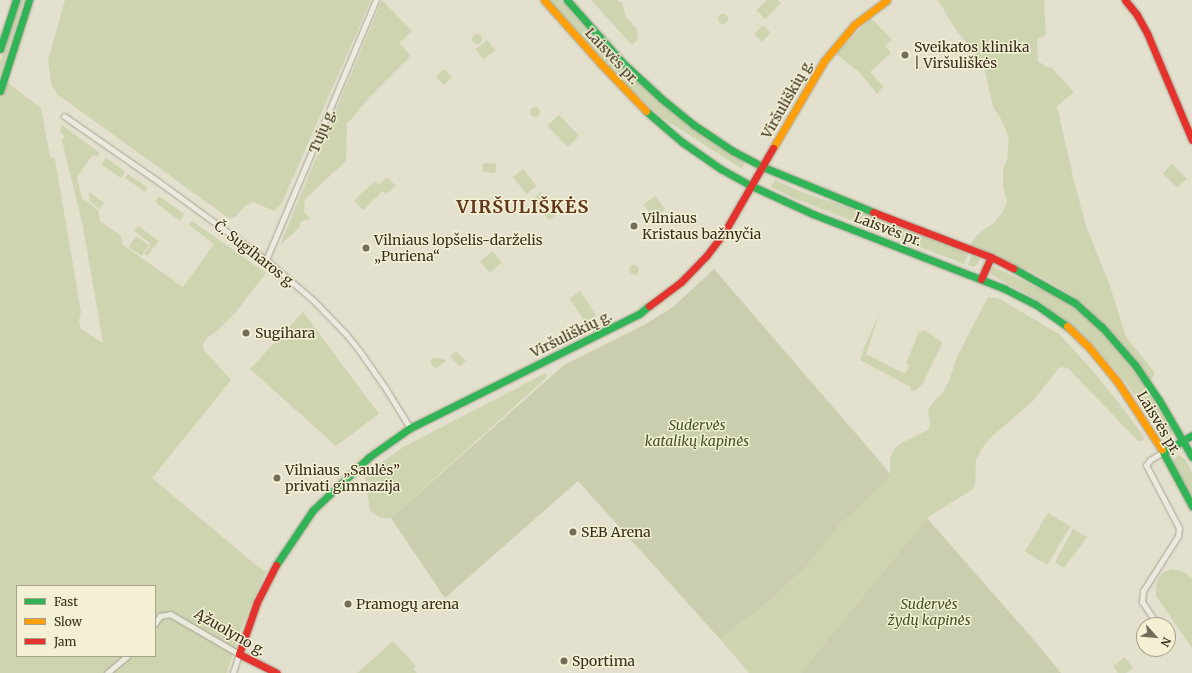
<!DOCTYPE html>
<html>
<head>
<meta charset="utf-8">
<style>
  body { margin:0 }
  #map { position:relative; width:1192px; height:673px; overflow:hidden; background:#e3e0cd; font-family:Merriweather,serif }
  div>[style] { position:absolute }
  [style*='--x'] { left:calc(var(--x)*1px); top:calc(var(--y)*1px); width:calc(var(--w)*1px); rotate:calc(var(--a)*1deg) }
  .green>* { inset:0; background:#ced4b0; transform-origin:0 0 }
  .round { border-radius:50% }
  .cemetery>* { inset:0; background:#caceaf }
  .roads { filter:drop-shadow(0 0 1px #a8a496) drop-shadow(0 0 1px #a8a496) }
  .street>* { height:5px; margin:-2.5px; padding:0 2.5px; transform-origin:2.5px; border-radius:2.5px; background:#ece9de }
  .fast>* { height:7px; margin:-3.5px; padding:0 3.5px; transform-origin:3.5px; border-radius:3.5px; background:#30b455 }
  .slow>* { height:7px; margin:-3.5px; padding:0 3.5px; transform-origin:3.5px; border-radius:3.5px; background:#ff9f0a }
  .jam>* { height:7px; margin:-3.5px; padding:0 3.5px; transform-origin:3.5px; border-radius:3.5px; background:#e5322d }
  .dots>* { width:11px; height:11px; translate:-50% -50%; box-sizing:border-box; border:2px solid #f4f0d3; border-radius:50% }
  span { translate:-50% -50%; white-space:nowrap; text-align:center; line-height:1.15; -webkit-text-stroke:3px #f4f0d3; paint-order:stroke }
  .poi-label { font-size:14px; color:#372e1e }
  .left { translate:0 -50%; text-align:left }
  .street-label { font-size:14px; color:#372e1e }
  .park-label { font-size:14px; color:#415325; font-style:italic }
  .district-label { font-size:18px; color:#62371f; font-weight:700; letter-spacing:1px }
  .legend { position:absolute; left:16px; top:585px; width:140px; height:72px; box-sizing:border-box; background:#f4f0d3; border:1px solid #a8a28b; margin:0; padding:5px 7px; list-style:none; font-size:12px; color:#372e1e }
  .legend li { display:flex; align-items:center; gap:8px; height:20px }
  .legend b { width:20px; border:1px solid #a8a28b }
  .north { position:absolute; left:1136px; top:617px; width:40px; height:40px; box-sizing:border-box; background:#f4f0d3; border:1px solid #a8a28b; border-radius:50%; rotate:117deg; font-size:11px; font-weight:700; line-height:16px; text-align:center; color:#372e1e }
  .north::after { content:''; display:block; margin:auto; width:14px; height:18px; background:#736c5b; clip-path:polygon(50% 0,100% 100%,50% 72%,0 100%) }
</style>
</head>
<body>
<div id="map">
  <div class="green">
    <i style="clip-path:polygon(20px 0,24px 0,0 76px,0 61px)"></i>
    <i style="clip-path:polygon(65px 0,371px 0,281px 205px,274px 211px,253px 202px,246px 205px,235px 217px,230px 219px,57px 94px,51px 83px,48px 60px)"></i>
    <i style="clip-path:polygon(382px 0,412px 31px,399px 43px,411px 56px,369px 98px,347px 124px,346px 161px,305px 199px,304px 212px,310px 218px,307px 221px,305px 219px,299px 224px,301px 226px,280px 245px)"></i>
    <i style="clip-path:polygon(548px 0,561px 0,607px 51px,663px 105px,704px 137px,745px 162px,742px 169px,661px 117px,620px 80px)"></i>
    <i style="clip-path:polygon(591px 0,616px 0,622px 2px,626px 17px,637px 29px,638px 39px,632px 45px)"></i>
    <i style="clip-path:polygon(767px 0,778px 0,781px 3px,765px 19px,756px 10px)"></i>
    <i style="clip-path:polygon(938px 0,1044px 0,1046px 35px,1037px 39px,1038px 61px,1048px 68px,1051px 67px,1074px 92px,1057px 106px,1074px 181px,1086px 226px,1110px 286px,1126px 337px,1155px 373px,1151px 380px,1115px 335px,1070px 294px,1034px 273px,970px 245px,977px 235px,994px 223px,1002px 213px,1007px 202px,1003px 185px,1003px 170px,1007px 159px,1009px 138px,1001px 119px,993px 107px,984px 66px,954px 27px)"></i>
    <i class="round" style="left:718px;top:14px;width:10px;height:10px"></i>
    <i style="clip-path:polygon(871px 18px,892px 40px,885px 46px,891px 53px,870px 72px,884px 87px,877px 94px,860px 73px,836px 54px)"></i>
    <i style="left:763px;top:25px;width:11px;height:13px;rotate:45deg"></i>
    <i class="round" style="left:472px;top:34px;width:10px;height:10px"></i>
    <i style="left:487px;top:40px;width:13px;height:15px;rotate:51deg"></i>
    <i style="left:444px;top:69px;width:12px;height:11px;rotate:48deg"></i>
    <i style="clip-path:polygon(evenodd,0 77px,41px 108px,50px 156px,55px 159px,81px 312px,79px 320px,81px 329px,103px 343px,83px 227px,62px 140px,65px 137px,60px 132px,62px 125px,100px 153px,97px 157px,93px 155px,77px 177px,82px 198px,98px 210px,100px 221px,121px 236px,123px 245px,183px 287px,214px 244px,189px 225px,192px 221px,266px 273px,235px 313px,217px 331px,207px 338px,203px 345px,204px 350px,231px 380px,152px 478px,256px 565px,266px 571px,240px 631px,227px 673px,0 673px,0 77px,17px 586px,155px 586px,155px 656px,17px 656px,17px 586px)"></i>
    <i class="round" style="left:530px;top:107px;width:10px;height:10px"></i>
    <i style="left:559px;top:115px;width:29px;height:16px;rotate:46deg"></i>
    <i style="left:106px;top:158px;width:24px;height:8px;rotate:35deg"></i>
    <i style="left:483px;top:163px;width:13px;height:9px;rotate:4deg"></i>
    <i style="left:1172px;top:164px;width:21px;height:13px;rotate:45deg"></i>
    <i style="left:523px;top:169px;width:22px;height:13px;rotate:51deg"></i>
    <i style="left:128px;top:174px;width:24px;height:5px;rotate:35deg"></i>
    <i style="clip-path:polygon(387px 177px,396px 186px,386px 194px,383px 191px,363px 210px,354px 201px,375px 181px,379px 185px)"></i>
    <i style="clip-path:polygon(775px 180px,809px 195px,850px 208px,969px 252px,964px 264px,791px 197px,771px 187px)"></i>
    <i style="clip-path:polygon(89px 192px,104px 203px,100px 209px,90px 202px)"></i>
    <i style="left:540px;top:192px;width:13px;height:13px;rotate:42deg"></i>
    <i style="clip-path:polygon(159px 196px,184px 214px,181px 220px,180px 221px,155px 202px)"></i>
    <i style="clip-path:polygon(655px 196px,665px 209px,655px 218px,643px 205px)"></i>
    <i style="left:550px;top:206px;width:10px;height:10px;rotate:45deg"></i>
    <i style="clip-path:polygon(138px 226px,159px 241px,147px 256px,144px 254px,151px 244px,134px 231px)"></i>
    <i style="left:136px;top:236px;width:16px;height:13px;rotate:35deg"></i>
    <i style="left:492px;top:251px;width:15px;height:16px;rotate:48deg"></i>
    <i style="clip-path:polygon(972px 254px,980px 259px,978px 264px,974px 267px,968px 265px)"></i>
    <i class="round" style="left:629px;top:265px;width:10px;height:10px"></i>
    <i style="clip-path:polygon(994px 267px,1060px 298px,1076px 309px,1094px 325px,1124px 358px,1146px 388px,1172px 431px,1171px 437px,1167px 439px,1164px 437px,1127px 384px,1097px 349px,1072px 326px,1039px 301px,992px 275px,990px 271px)"></i>
    <i style="left:580px;top:291px;width:29px;height:13px;rotate:56deg"></i>
    <i style="clip-path:polygon(988px 297px,1000px 299px,1059px 334px,1094px 372px,1129px 416px,1144px 438px,1143px 441px,1138px 441px,1069px 369px,1064px 367px,1059px 368px,1032px 402px,989px 439px,981px 450px,976px 460px,975px 484px,973px 489px,927px 518px,800px 673px,749px 673px,720px 639px,772px 600px,807px 566px,840px 524px,890px 474px,890px 459px,894px 449px,903px 442px,928px 430px,930px 425px,928px 410px,934px 401px,942px 394px,948px 383px,958px 355px)"></i>
    <i style="clip-path:polygon(303px 312px,379px 414px,336px 446px,250px 369px)"></i>
    <i style="clip-path:polygon(880px 313px,866px 354px,905px 374px,909px 366px,906px 363px,919px 332px,924px 330px,941px 341px,942px 344px,922px 385px,915px 391px,910px 391px,911px 387px,860px 360px,865px 345px)"></i>
    <i style="left:456px;top:351px;width:14px;height:8px;rotate:45deg"></i>
    <i style="clip-path:polygon(433px 358px,445px 359px,446px 361px,435px 369px,430px 362px)"></i>
    <i style="clip-path:polygon(546px 373px,547px 377px,391px 518px,381px 518px,373px 513px,370px 510px,365px 477px,367px 473px,405px 446px)"></i>
    <i style="clip-path:polygon(1179px 455px,1185px 459px,1192px 472px,1192px 497px,1174px 463px,1173px 460px)"></i>
    <i style="left:1048px;top:513px;width:26px;height:45px;rotate:31deg"></i>
    <i style="clip-path:polygon(1073px 529px,1087px 537px,1064px 568px,1055px 562px)"></i>
    <i style="clip-path:polygon(1171px 569px,1182px 571px,1192px 578px,1192px 648px,1156px 596px,1156px 583px,1161px 574px)"></i>
    <i style="clip-path:polygon(393px 641px,416px 666px,413px 669px,417px 673px,357px 673px)"></i>
    <i style="clip-path:polygon(1125px 657px,1133px 668px,1126px 673px,1118px 673px,1113px 666px)"></i>
  </div>
  <div class="cemetery">
    <i style="clip-path:polygon(714px 269px,877px 458px,890px 474px,889px 478px,840px 524px,807px 566px,773px 599px,720px 639px,578px 481px,445px 598px,391px 518px,564px 365px,646px 324px,673px 307px)"></i>
    <i style="clip-path:polygon(927px 518px,1033px 639px,1061px 673px,800px 673px)"></i>
  </div>
  <div class="roads">
    <div class="street">
      <i style="--x:64;--y:116;--w:116;--a:34.8"></i>
      <i style="--x:159;--y:182;--w:132;--a:36.1"></i>
      <i style="--x:266;--y:260;--w:62;--a:40.4"></i>
      <i style="--x:313;--y:300;--w:46;--a:45.9"></i>
      <i style="--x:345;--y:333;--w:26;--a:51"></i>
      <i style="--x:361;--y:353;--w:44;--a:55.2"></i>
      <i style="--x:386;--y:389;--w:46;--a:58.4"></i>
      <i style="--x:266;--y:260;--w:282;--a:-67.1"></i>
      <i style="--x:155;--y:623;--w:9;--a:-54"></i>
      <i style="--x:160;--y:616;--w:10;--a:-11"></i>
      <i style="--x:170;--y:614;--w:80;--a:30.1"></i>
      <i style="--x:239;--y:654;--w:20;--a:108"></i>
      <i style="--x:1157;--y:624;--w:27;--a:-124"></i>
      <i style="--x:1142;--y:602;--w:11;--a:-85"></i>
      <i style="--x:1143;--y:591;--w:65;--a:-57.5"></i>
      <i style="--x:1178;--y:536;--w:8;--a:-83"></i>
      <i style="--x:1179;--y:528;--w:71;--a:-117.6"></i>
      <i style="--x:1146;--y:465;--w:6;--a:-51"></i>
      <i style="--x:1150;--y:460;--w:15;--a:-32"></i>
      <i style="--x:107;--y:673;--w:26;--a:-40"></i>
    </div>
    <div class="fast">
      <i style="--x:567;--y:0;--w:83;--a:48.4"></i>
      <i style="--x:622;--y:62;--w:54;--a:42.8"></i>
      <i style="--x:662;--y:99;--w:41;--a:39.1"></i>
      <i style="--x:694;--y:125;--w:47;--a:33.7"></i>
      <i style="--x:733;--y:151;--w:34;--a:28"></i>
      <i style="--x:763;--y:167;--w:119;--a:22.2"></i>
      <i style="--x:0;--y:49;--w:52;--a:-71.9"></i>
      <i style="--x:0;--y:91;--w:96;--a:-72.3"></i>
      <i style="--x:646;--y:111;--w:48;--a:40.7"></i>
      <i style="--x:682;--y:142;--w:47;--a:34.7"></i>
      <i style="--x:721;--y:169;--w:35;--a:29"></i>
      <i style="--x:752;--y:186;--w:67;--a:24.7"></i>
      <i style="--x:813;--y:214;--w:206;--a:21.3"></i>
      <i style="--x:1005;--y:289;--w:34;--a:27"></i>
      <i style="--x:1035;--y:304;--w:39;--a:35"></i>
      <i style="--x:1013;--y:268;--w:71;--a:29.4"></i>
      <i style="--x:1075;--y:303;--w:36;--a:42"></i>
      <i style="--x:1102;--y:327;--w:50;--a:49"></i>
      <i style="--x:1135;--y:365;--w:42;--a:55.6"></i>
      <i style="--x:1159;--y:400;--w:66;--a:59.9"></i>
      <i style="--x:1162;--y:450;--w:64;--a:61.8"></i>
      <i style="--x:1163;--y:452;--w:34;--a:-30"></i>
      <i style="--x:276;--y:565;--w:66;--a:-56.1"></i>
      <i style="--x:313;--y:510;--w:77;--a:-43.4"></i>
      <i style="--x:369;--y:457;--w:50;--a:-35.3"></i>
      <i style="--x:410;--y:428;--w:256;--a:-26.5"></i>
      <i style="--x:639;--y:314;--w:13;--a:-39"></i>
    </div>
    <div class="slow">
      <i style="--x:544;--y:0;--w:86;--a:48.3"></i>
      <i style="--x:601;--y:64;--w:65;--a:46.2"></i>
      <i style="--x:773;--y:148;--w:101;--a:-59.6"></i>
      <i style="--x:824;--y:61;--w:47;--a:-50.2"></i>
      <i style="--x:854;--y:25;--w:41;--a:-37.1"></i>
      <i style="--x:1067;--y:326;--w:29;--a:44"></i>
      <i style="--x:1088;--y:346;--w:45;--a:50.4"></i>
      <i style="--x:1117;--y:381;--w:82;--a:56.9"></i>
    </div>
    <div class="jam">
      <i style="--x:1125;--y:0;--w:19;--a:51"></i>
      <i style="--x:1137;--y:15;--w:21;--a:61"></i>
      <i style="--x:1147;--y:33;--w:116;--a:67.2"></i>
      <i style="--x:873;--y:212;--w:126;--a:20.9"></i>
      <i style="--x:991;--y:257;--w:25;--a:27"></i>
      <i style="--x:981;--y:279;--w:24;--a:-66"></i>
      <i style="--x:649;--y:306;--w:40;--a:-37"></i>
      <i style="--x:681;--y:282;--w:37;--a:-46"></i>
      <i style="--x:707;--y:255;--w:30;--a:-53"></i>
      <i style="--x:725;--y:231;--w:96;--a:-60"></i>
      <i style="--x:276;--y:565;--w:42;--a:117.2"></i>
      <i style="--x:257;--y:602;--w:55;--a:109.1"></i>
      <i style="--x:239;--y:654;--w:42;--a:26.6"></i>
    </div>
  </div>
  <div class="dots">
    <i style="left:905px;top:55px;background:#736c5b"></i>
    <i style="left:634px;top:226px;background:#736c5b"></i>
    <i style="left:366px;top:248px;background:#736c5b"></i>
    <i style="left:246px;top:333px;background:#736c5b"></i>
    <i style="left:277px;top:478px;background:#736c5b"></i>
    <i style="left:573px;top:532px;background:#736c5b"></i>
    <i style="left:348px;top:604px;background:#736c5b"></i>
    <i style="left:564px;top:661px;background:#736c5b"></i>
  </div>
  <div class="poi-label">
    <span class="left" style="left:914px;top:55px">Sveikatos klinika<br>| Viršuliškės</span>
    <span class="left" style="left:642px;top:226px">Vilniaus<br>Kristaus bažnyčia</span>
    <span class="left" style="left:374px;top:248px">Vilniaus lopšelis-darželis<br>„Puriena“</span>
    <span class="left" style="left:255px;top:333px">Sugihara</span>
    <span class="left" style="left:285px;top:478px">Vilniaus „Saulės”<br>privati gimnazija</span>
    <span class="left" style="left:581px;top:532px">SEB Arena</span>
    <span class="left" style="left:356px;top:604px">Pramogų arena</span>
    <span class="left" style="left:572px;top:661px">Sportima</span>
  </div>
  <div class="street-label">
    <span style="left:612px;top:56px;rotate:47deg">Laisvės pr.</span>
    <span style="left:787px;top:99px;rotate:-60deg">Viršuliškių g.</span>
    <span style="left:322px;top:131px;rotate:-67deg">Tujų g.</span>
    <span style="left:888px;top:229px;rotate:21deg">Laisvės pr.</span>
    <span style="left:255px;top:254px;rotate:38deg">Č. Sugiharos g.</span>
    <span style="left:571px;top:334px;rotate:-26deg">Viršuliškių g.</span>
    <span style="left:1159px;top:423px;rotate:59deg">Laisvės pr.</span>
    <span style="left:230px;top:632px;rotate:30deg">Ąžuolyno g.</span>
  </div>
  <div class="park-label">
    <span style="left:697px;top:433px">Sudervės<br>katalikų kapinės</span>
    <span style="left:929px;top:612px">Sudervės<br>žydų kapinės</span>
  </div>
  <div class="district-label">
    <span style="left:523px;top:207px">VIRŠULIŠKĖS</span>
  </div>
  <ul class="legend">
  <li><b style="height:5px;background:#30b455"></b>Fast</li>
  <li><b style="height:5px;background:#ff9f0a"></b>Slow</li>
  <li><b style="height:5px;background:#e5322d"></b>Jam</li>
  </ul>
  <div class="north">N</div>
</div>
</body>
</html>
